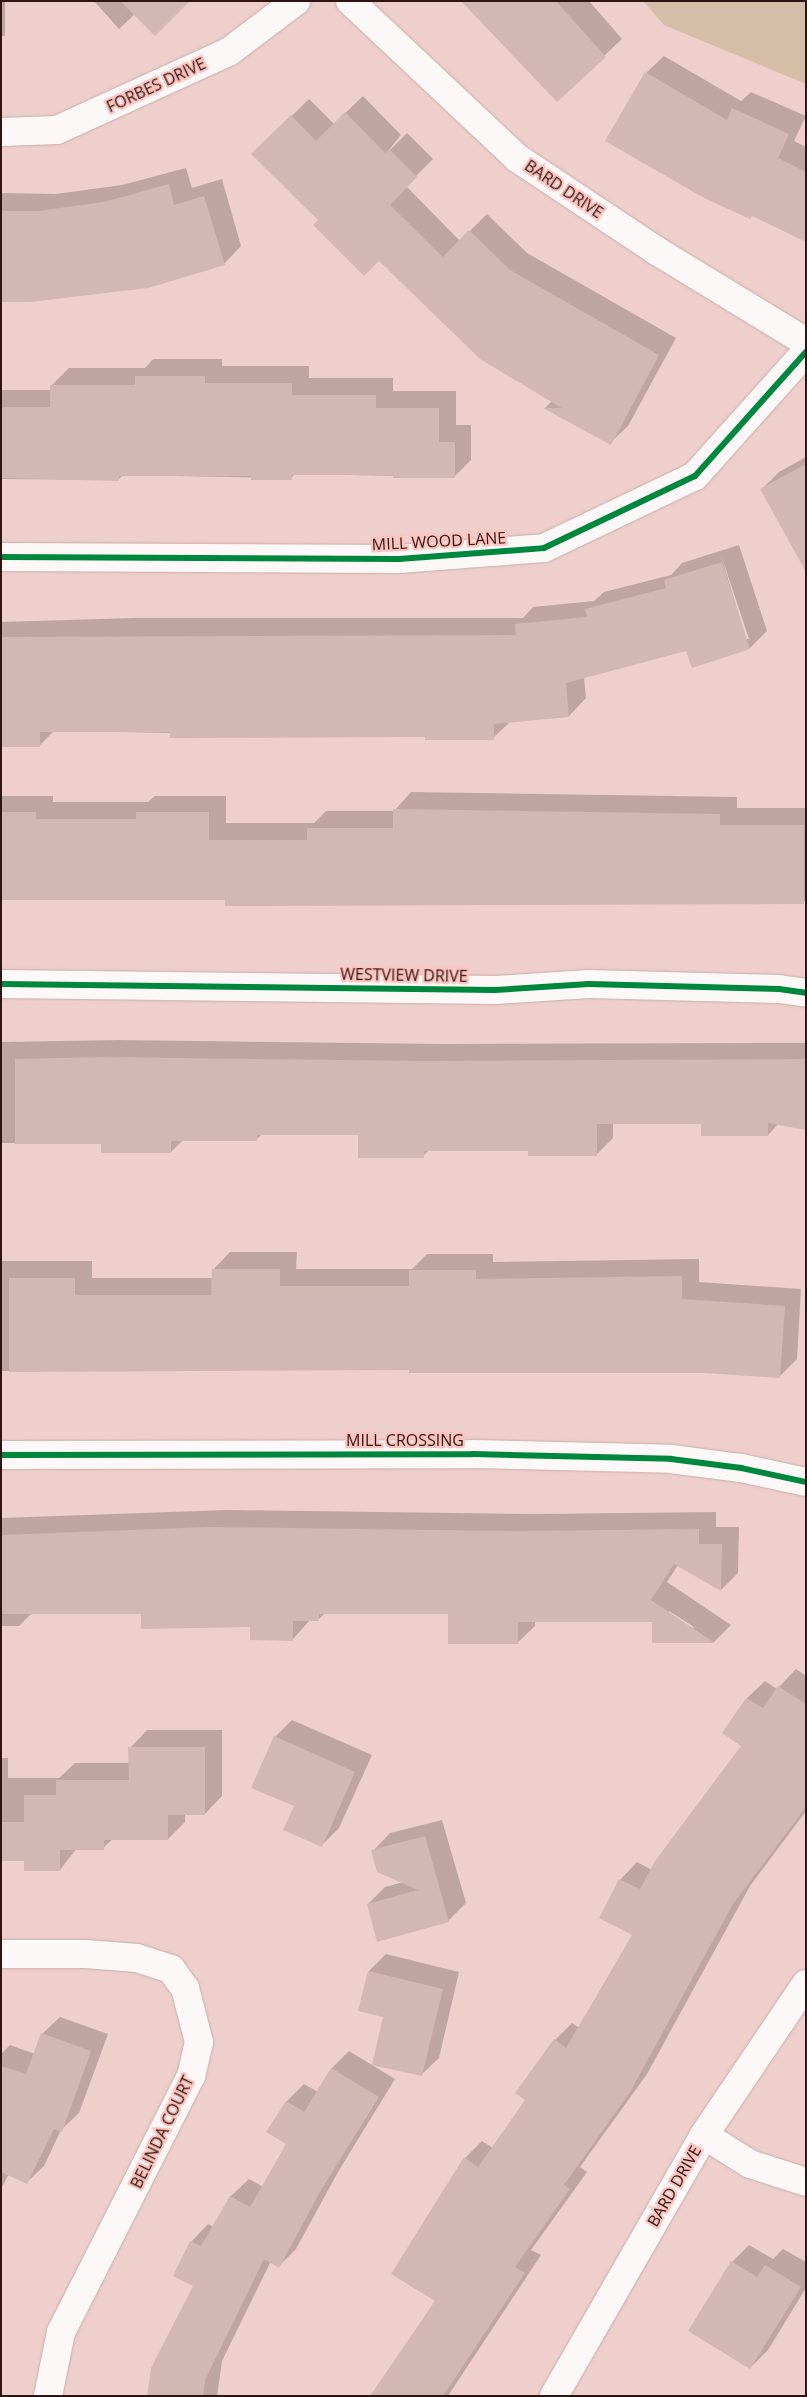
<!DOCTYPE html>
<html>
<head>
<meta charset="utf-8">
<style>
  body { margin:0 }
  #map { position:relative; width:807px; height:2397px; overflow:hidden; background:#eecfcc; font-family:"Open Sans",sans-serif }
  div>[style] { position:absolute }
  [style*='--x'] { left:calc(var(--x)*1px); top:calc(var(--y)*1px); width:calc(var(--w)*1px); rotate:calc(var(--a)*1deg) }
  .green>* { inset:0; background:#d6bda7 }
  .shadow>* { inset:0; background:#0003; transform-origin:0 0 }
  .building>* { inset:0; background:#d2b7b5 }
  .roads { filter:drop-shadow(0 0 1px #c8aeab) drop-shadow(0 0 1px #c8aeab) }
  .minor>* { height:28px; margin:-14px; padding:0 14px; transform-origin:14px; border-radius:14px; background:#fcf8f7 }
  .cycleway>* { height:6px; margin:-3px; padding:0 3px; transform-origin:3px; border-radius:3px; background:#00873e }
  span { translate:-50% -50%; white-space:nowrap; text-align:center; line-height:1.15; -webkit-text-stroke:4.5px #fdc3bd; paint-order:stroke }
  .street-label { font-size:16px; color:#2e1413 }
  .frame { position:absolute; inset:0; border:2px solid #2e1413; pointer-events:none }
</style>
</head>
<body>
<div id="map">
  <div class="green">
    <i style="clip-path:polygon(643px 1px,806px 1px,806px 84px,664px 25px)"></i>
  </div>
  <div class="shadow">
    <i style="left:1px;top:1px;width:4px;height:35px"></i>
    <i style="clip-path:polygon(94px 1px,188px 1px,135px 14px,119px 29px)"></i>
    <i style="clip-path:polygon(466px 1px,589px 1px,622px 39px,557px 100px)"></i>
    <i style="clip-path:polygon(664px 56px,741px 101px,751px 92px,806px 116px,794px 141px,806px 147px,806px 241px,646px 73px)"></i>
    <i style="clip-path:polygon(363px 96px,401px 135px,385px 155px,407px 133px,433px 159px,406px 186px,460px 241px,487px 214px,527px 253px,676px 338px,628px 426px,610px 443px,545px 408px,552px 401px,379px 259px,320px 220px,253px 154px,309px 99px,334px 124px)"></i>
    <i style="clip-path:polygon(186px 168px,192px 188px,222px 179px,241px 246px,224px 264px,1px 302px,1px 193px,56px 194px,122px 185px)"></i>
    <i style="clip-path:polygon(153px 359px,222px 359px,222px 366px,309px 366px,309px 378px,393px 378px,393px 391px,456px 391px,456px 425px,471px 425px,471px 460px,454px 477px,295px 474px,291px 478px,123px 475px,118px 480px,1px 479px,1px 390px,52px 390px,52px 385px,69px 368px,145px 368px)"></i>
    <i style="clip-path:polygon(806px 457px,806px 543px,762px 489px,779px 472px)"></i>
    <i style="clip-path:polygon(evenodd,739px 545px,767px 631px,750px 648px,693px 666px,687px 650px,584px 677px,586px 698px,569px 716px,511px 721px,493px 738px,54px 731px,40px 745px,1px 745px,1px 622px,134px 618px,523px 618px,533px 607px,594px 601px,604px 592px,671px 575px,682px 563px,739px 545px,721px 555px,749px 639px,746px 639px,721px 555px)"></i>
    <i style="clip-path:polygon(411px 792px,737px 797px,737px 808px,806px 808px,806px 901px,1px 898px,1px 796px,53px 796px,53px 802px,148px 802px,155px 796px,226px 796px,226px 823px,314px 823px,326px 811px,394px 811px)"></i>
    <i style="clip-path:polygon(119px 1040px,442px 1044px,806px 1043px,806px 1129px,779px 1123px,768px 1135px,702px 1123px,613px 1123px,613px 1138px,596px 1155px,529px 1149px,430px 1149px,423px 1156px,359px 1134px,262px 1134px,256px 1140px,183px 1140px,171px 1152px,102px 1143px,1px 1143px,1px 1042px)"></i>
    <i style="clip-path:polygon(230px 1252px,297px 1252px,296px 1269px,412px 1269px,427px 1254px,493px 1254px,493px 1262px,699px 1259px,699px 1282px,801px 1289px,797px 1359px,779px 1377px,706px 1372px,410px 1369px,1px 1371px,1px 1261px,92px 1261px,92px 1278px,213px 1278px,213px 1270px)"></i>
    <i style="clip-path:polygon(evenodd,226px 1510px,536px 1514px,716px 1512px,716px 1527px,739px 1527px,738px 1573px,721px 1590px,678px 1565px,667px 1582px,731px 1625px,714px 1642px,653px 1642px,653px 1621px,535px 1621px,535px 1626px,517px 1643px,449px 1613px,325px 1613px,318px 1620px,310px 1620px,293px 1639px,251px 1625px,142px 1613px,32px 1613px,19px 1626px,1px 1626px,1px 1518px,226px 1510px,669px 1611px,694px 1627px,692px 1629px,669px 1614px,669px 1611px)"></i>
    <i style="clip-path:polygon(796px 1669px,806px 1676px,806px 1811px,750px 1886px,647px 2074px,580px 2167px,587px 2172px,531px 2250px,541px 2255px,448px 2396px,371px 2396px,436px 2300px,465px 2158px,482px 2141px,493px 2148px,527px 2100px,555px 2040px,572px 2023px,579px 2028px,634px 1935px,620px 1880px,637px 1862px,652px 1870px,743px 1745px,724px 1733px,747px 1698px,765px 1681px,777px 1689px)"></i>
    <i style="clip-path:polygon(292px 1720px,372px 1755px,339px 1828px,321px 1846px,295px 1806px,275px 1737px)"></i>
    <i style="clip-path:polygon(147px 1730px,222px 1730px,222px 1796px,205px 1814px,185px 1814px,185px 1822px,168px 1839px,113px 1839px,103px 1848px,77px 1848px,60px 1870px,25px 1860px,1px 1860px,1px 1758px,8px 1758px,8px 1778px,59px 1778px,75px 1763px,130px 1763px,130px 1748px)"></i>
    <i style="clip-path:polygon(442px 1820px,466px 1903px,448px 1921px,368px 1904px,385px 1887px,404px 1882px,373px 1851px,390px 1833px)"></i>
    <i style="clip-path:polygon(386px 1954px,459px 1972px,439px 2058px,421px 2075px,384px 2016px,369px 1971px)"></i>
    <i style="clip-path:polygon(60px 2017px,108px 2034px,79px 2113px,61px 2130px,44px 2166px,26px 2183px,9px 2174px,1px 2189px,1px 2054px,10px 2045px,35px 2054px,42px 2034px)"></i>
    <i style="clip-path:polygon(349px 2051px,395px 2079px,338px 2172px,296px 2249px,279px 2266px,271px 2261px,222px 2361px,217px 2396px,140px 2396px,149px 2395px,194px 2285px,191px 2242px,208px 2224px,214px 2227px,231px 2196px,249px 2179px,263px 2187px,288px 2144px,268px 2132px,287px 2101px,304px 2084px,318px 2092px,332px 2068px)"></i>
    <i style="clip-path:polygon(749px 2245px,773px 2259px,783px 2249px,806px 2262px,806px 2288px,768px 2350px,750px 2368px,732px 2262px)"></i>
  </div>
  <div class="building">
    <i style="clip-path:polygon(120px 1px,190px 1px,155px 36px)"></i>
    <i style="clip-path:polygon(461px 1px,556px 1px,606px 57px,557px 102px)"></i>
    <i style="clip-path:polygon(645px 72px,727px 120px,732px 108px,789px 134px,778px 158px,806px 172px,806px 242px,752px 216px,750px 219px,706px 199px,605px 141px)"></i>
    <i style="clip-path:polygon(345px 112px,385px 153px,389px 149px,417px 177px,390px 205px,443px 257px,469px 230px,510px 270px,659px 355px,611px 445px,543px 408px,562px 408px,480px 359px,379px 261px,364px 276px,313px 225px,318px 220px,251px 154px,291px 115px,316px 141px)"></i>
    <i style="clip-path:polygon(169px 184px,174px 205px,204px 196px,225px 265px,148px 288px,30px 302px,1px 302px,1px 211px,38px 211px,104px 202px)"></i>
    <i style="clip-path:polygon(135px 376px,205px 376px,205px 383px,292px 383px,292px 395px,376px 395px,376px 408px,439px 408px,439px 442px,455px 442px,455px 478px,393px 478px,393px 475px,292px 475px,292px 480px,251px 480px,251px 476px,119px 476px,119px 481px,1px 478px,1px 407px,50px 407px,50px 385px,135px 385px)"></i>
    <i style="clip-path:polygon(806px 464px,806px 572px,760px 489px)"></i>
    <i style="clip-path:polygon(722px 562px,750px 649px,692px 668px,686px 651px,566px 683px,569px 717px,494px 724px,494px 740px,425px 740px,425px 737px,170px 738px,170px 732px,40px 732px,40px 747px,1px 747px,1px 637px,516px 635px,515px 624px,587px 617px,585px 609px,666px 588px,664px 580px)"></i>
    <i style="clip-path:polygon(393px 809px,720px 814px,720px 825px,804px 825px,804px 904px,225px 906px,225px 900px,1px 900px,1px 812px,36px 812px,36px 819px,136px 819px,136px 812px,209px 812px,209px 840px,307px 840px,307px 828px,393px 828px)"></i>
    <i style="clip-path:polygon(101px 1057px,424px 1061px,806px 1059px,806px 1130px,768px 1123px,768px 1136px,701px 1136px,701px 1124px,597px 1124px,597px 1156px,528px 1156px,528px 1151px,424px 1151px,424px 1158px,358px 1158px,358px 1135px,257px 1135px,257px 1141px,171px 1141px,171px 1153px,101px 1153px,101px 1144px,15px 1144px,15px 1059px)"></i>
    <i style="clip-path:polygon(212px 1269px,280px 1269px,280px 1286px,409px 1286px,409px 1270px,476px 1270px,476px 1279px,682px 1276px,682px 1299px,785px 1306px,780px 1378px,706px 1373px,409px 1373px,409px 1370px,9px 1372px,9px 1278px,75px 1278px,75px 1295px,211px 1295px)"></i>
    <i style="clip-path:polygon(208px 1527px,518px 1531px,699px 1529px,699px 1544px,722px 1544px,721px 1591px,674px 1564px,651px 1600px,715px 1643px,652px 1643px,652px 1622px,518px 1622px,518px 1644px,448px 1644px,448px 1614px,319px 1614px,319px 1621px,293px 1621px,293px 1641px,250px 1640px,250px 1627px,141px 1629px,141px 1614px,1px 1614px,1px 1535px)"></i>
    <i style="clip-path:polygon(778px 1686px,806px 1704px,806px 1807px,733px 1904px,630px 2092px,564px 2185px,570px 2189px,515px 2267px,525px 2273px,443px 2396px,370px 2396px,435px 2301px,391px 2274px,464px 2157px,478px 2167px,525px 2100px,515px 2093px,554px 2039px,566px 2048px,632px 1935px,599px 1918px,619px 1879px,640px 1889px,655px 1861px,741px 1746px,722px 1733px,746px 1698px,763px 1708px)"></i>
    <i style="clip-path:polygon(274px 1736px,355px 1772px,322px 1847px,283px 1830px,294px 1806px,251px 1788px)"></i>
    <i style="clip-path:polygon(128px 1747px,205px 1747px,205px 1815px,168px 1815px,168px 1840px,104px 1840px,104px 1850px,60px 1850px,60px 1871px,24px 1871px,24px 1861px,1px 1861px,1px 1822px,24px 1822px,24px 1795px,56px 1795px,56px 1780px,129px 1780px)"></i>
    <i style="clip-path:polygon(425px 1836px,449px 1922px,377px 1942px,367px 1904px,418px 1890px,377px 1872px,371px 1850px)"></i>
    <i style="clip-path:polygon(368px 1971px,443px 1989px,422px 2076px,372px 2065px,383px 2017px,358px 2011px)"></i>
    <i style="clip-path:polygon(41px 2033px,91px 2051px,62px 2132px,54px 2129px,27px 2184px,1px 2172px,1px 2066px,26px 2074px)"></i>
    <i style="clip-path:polygon(331px 2068px,379px 2097px,321px 2190px,279px 2268px,264px 2259px,205px 2380px,203px 2396px,147px 2396px,151px 2368px,193px 2286px,173px 2276px,190px 2241px,201px 2246px,230px 2196px,250px 2207px,286px 2144px,266px 2132px,286px 2101px,304px 2112px)"></i>
    <i style="clip-path:polygon(731px 2261px,757px 2277px,765px 2265px,801px 2287px,750px 2369px,688px 2331px)"></i>
  </div>
  <div class="roads">
    <div class="minor">
      <i style="--x:350;--y:1;--w:229;--a:43.2"></i>
      <i style="--x:517;--y:158;--w:168;--a:33.6"></i>
      <i style="--x:657;--y:251;--w:175;--a:31.4"></i>
      <i style="--x:1;--y:132;--w:56;--a:-2"></i>
      <i style="--x:57;--y:130;--w:190;--a:-24.5"></i>
      <i style="--x:230;--y:51;--w:83;--a:-37.1"></i>
      <i style="--x:1;--y:557;--w:398;--a:0.3"></i>
      <i style="--x:399;--y:559;--w:145;--a:-4.3"></i>
      <i style="--x:544;--y:548;--w:167;--a:-25.5"></i>
      <i style="--x:695;--y:476;--w:166;--a:-48.2"></i>
      <i style="--x:1;--y:984;--w:494;--a:0.7"></i>
      <i style="--x:495;--y:990;--w:94;--a:-3.7"></i>
      <i style="--x:589;--y:984;--w:190;--a:1.5"></i>
      <i style="--x:779;--y:989;--w:27;--a:8"></i>
      <i style="--x:1;--y:1455;--w:472;--a:-0.1"></i>
      <i style="--x:473;--y:1454;--w:198;--a:1.4"></i>
      <i style="--x:671;--y:1459;--w:71;--a:7.3"></i>
      <i style="--x:741;--y:1468;--w:66;--a:12.2"></i>
      <i style="--x:1;--y:1954;--w:85;--a:0"></i>
      <i style="--x:86;--y:1954;--w:51;--a:4.5"></i>
      <i style="--x:137;--y:1958;--w:36;--a:18"></i>
      <i style="--x:171;--y:1969;--w:24;--a:54"></i>
      <i style="--x:185;--y:1988;--w:56;--a:75.5"></i>
      <i style="--x:199;--y:2042;--w:35;--a:103"></i>
      <i style="--x:191;--y:2076;--w:287;--a:116.9"></i>
      <i style="--x:61;--y:2332;--w:65;--a:101.5"></i>
      <i style="--x:704;--y:2135;--w:54;--a:32.2"></i>
      <i style="--x:750;--y:2164;--w:59;--a:17.8"></i>
      <i style="--x:554;--y:2396;--w:301;--a:-60.1"></i>
      <i style="--x:704;--y:2135;--w:182;--a:-56"></i>
    </div>
  </div>
  <div class="cycleway">
    <i style="--x:1;--y:557;--w:398;--a:0.3"></i>
    <i style="--x:399;--y:559;--w:145;--a:-4.3"></i>
    <i style="--x:544;--y:548;--w:167;--a:-25.5"></i>
    <i style="--x:695;--y:476;--w:166;--a:-48.2"></i>
    <i style="--x:1;--y:984;--w:494;--a:0.7"></i>
    <i style="--x:495;--y:990;--w:94;--a:-3.7"></i>
    <i style="--x:589;--y:984;--w:190;--a:1.5"></i>
    <i style="--x:779;--y:989;--w:27;--a:8"></i>
    <i style="--x:1;--y:1455;--w:472;--a:-0.1"></i>
    <i style="--x:473;--y:1454;--w:198;--a:1.4"></i>
    <i style="--x:671;--y:1459;--w:71;--a:7.3"></i>
    <i style="--x:741;--y:1468;--w:66;--a:12.2"></i>
  </div>
  <div class="street-label">
    <span style="left:156px;top:85px;rotate:-25deg">FORBES DRIVE</span>
    <span style="left:564px;top:189px;rotate:34deg">BARD DRIVE</span>
    <span style="left:439px;top:541px;rotate:-3deg">MILL WOOD LANE</span>
    <span style="left:404px;top:975px;rotate:1deg">WESTVIEW DRIVE</span>
    <span style="left:405px;top:1440px">MILL CROSSING</span>
    <span style="left:162px;top:2132px;rotate:-64deg">BELINDA COURT</span>
    <span style="left:674px;top:2186px;rotate:-60deg">BARD DRIVE</span>
  </div>
  <div class="frame"></div>
</div>
</body>
</html>
